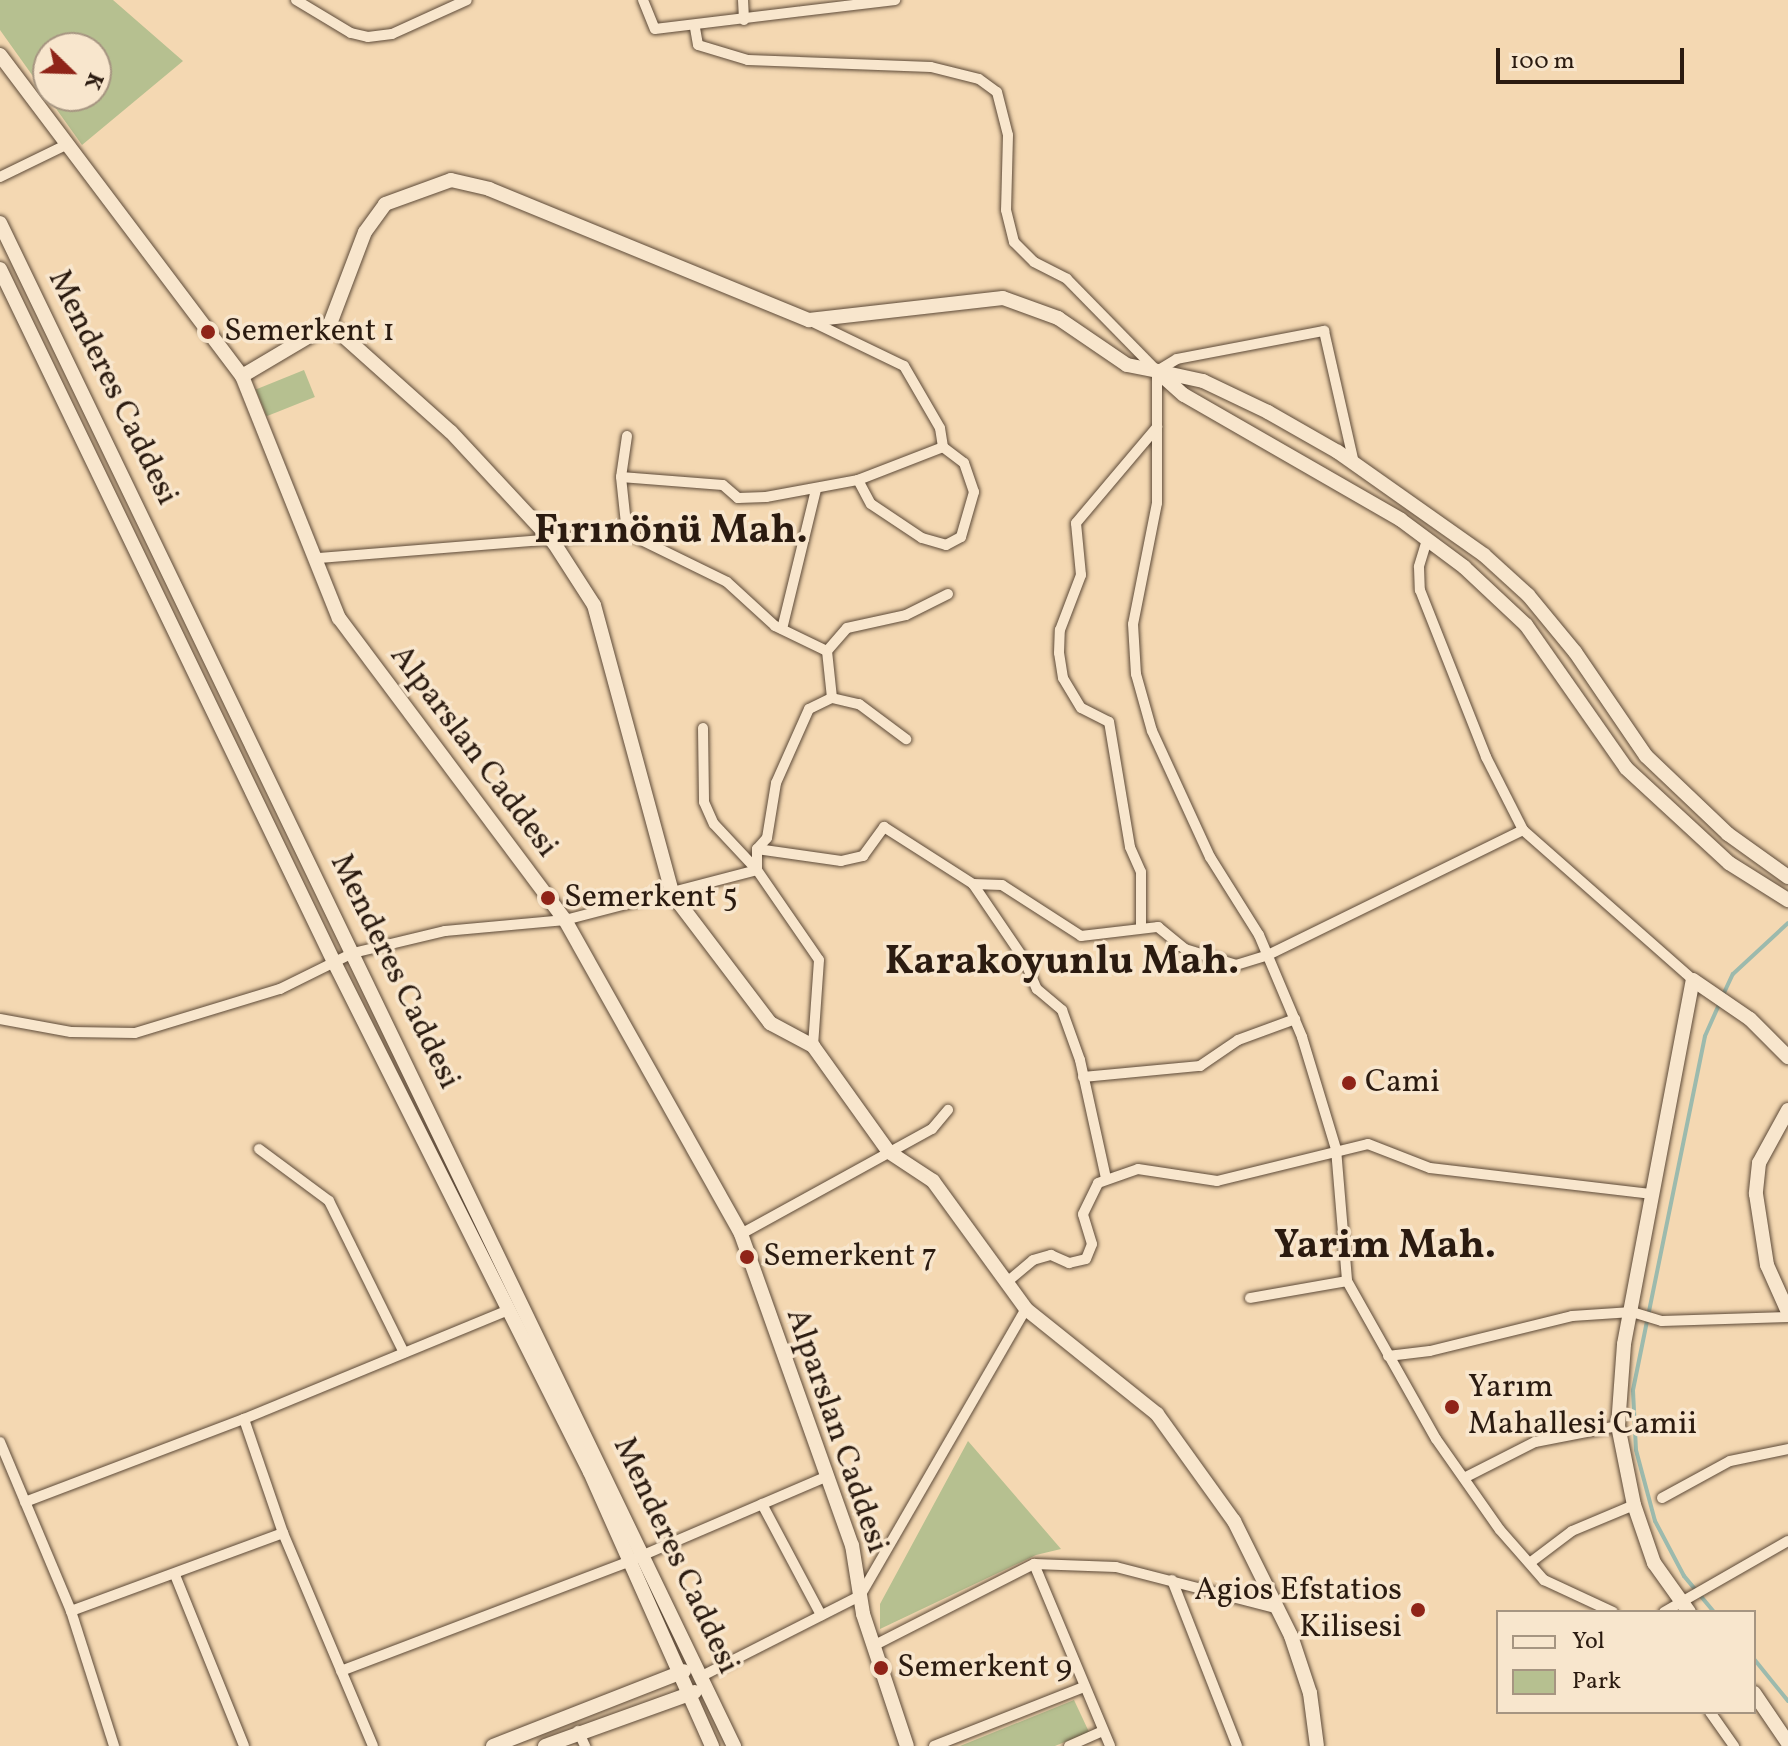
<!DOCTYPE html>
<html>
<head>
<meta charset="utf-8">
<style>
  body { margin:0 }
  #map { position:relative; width:1788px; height:1746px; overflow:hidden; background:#f4d8b2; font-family:Vollkorn,serif }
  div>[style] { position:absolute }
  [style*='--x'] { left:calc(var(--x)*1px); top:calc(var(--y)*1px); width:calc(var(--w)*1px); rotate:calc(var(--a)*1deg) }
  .green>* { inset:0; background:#b6c090; transform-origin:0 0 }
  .stream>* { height:4px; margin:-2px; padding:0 2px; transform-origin:2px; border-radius:2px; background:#9cbaad }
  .roads { filter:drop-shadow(0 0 2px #5d4a38) drop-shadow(0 0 2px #5d4a38) }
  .minor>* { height:10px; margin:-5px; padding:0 5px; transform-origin:5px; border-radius:5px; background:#f8e6cd }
  .tertiary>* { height:14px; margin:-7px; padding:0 7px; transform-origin:7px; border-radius:7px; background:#f8e6cd }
  .secondary>* { height:14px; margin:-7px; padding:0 7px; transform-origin:7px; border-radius:7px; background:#f8e6cd }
  .dots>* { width:22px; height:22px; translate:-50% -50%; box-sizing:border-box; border:4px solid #f8e6cd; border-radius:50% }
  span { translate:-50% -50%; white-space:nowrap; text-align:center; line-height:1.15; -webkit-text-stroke:7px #f8e6cd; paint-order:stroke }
  .poi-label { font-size:32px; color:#2b1b10 }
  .left { translate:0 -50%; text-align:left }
  .right { translate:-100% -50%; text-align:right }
  .street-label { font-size:32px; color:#2b1b10 }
  .district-label { font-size:40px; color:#2b1b10; font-weight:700 }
  .legend { position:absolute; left:1496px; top:1610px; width:260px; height:104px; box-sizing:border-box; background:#f8e6cd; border:2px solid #a69581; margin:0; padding:10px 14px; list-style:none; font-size:24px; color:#2b1b10 }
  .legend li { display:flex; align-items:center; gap:16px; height:40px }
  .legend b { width:40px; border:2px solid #a69581 }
  .north { position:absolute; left:32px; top:32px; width:80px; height:80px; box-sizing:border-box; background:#f8e6cd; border:2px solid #a69581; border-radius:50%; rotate:113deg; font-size:22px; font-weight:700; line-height:32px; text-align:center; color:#2b1b10 }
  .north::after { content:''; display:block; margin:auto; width:28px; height:36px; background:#8f2418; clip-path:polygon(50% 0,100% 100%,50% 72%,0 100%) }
  .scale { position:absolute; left:1496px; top:48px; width:188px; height:36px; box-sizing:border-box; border:4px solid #2b1b10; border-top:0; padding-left:10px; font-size:24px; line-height:28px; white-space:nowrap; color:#2b1b10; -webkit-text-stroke:6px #f8e6cd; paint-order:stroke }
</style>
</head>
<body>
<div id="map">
  <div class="green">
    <i style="clip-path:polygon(evenodd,0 0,113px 0,183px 61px,82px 145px,0 30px,0 0,96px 48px,96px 96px,48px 96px,48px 48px,96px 48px)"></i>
    <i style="left:304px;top:370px;width:29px;height:52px;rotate:68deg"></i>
    <i style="clip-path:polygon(968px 1441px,1061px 1549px,1036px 1555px,880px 1629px,880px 1604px)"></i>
    <i style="clip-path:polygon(1074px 1700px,1089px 1732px,1055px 1746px,960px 1746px)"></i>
  </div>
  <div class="stream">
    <i style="--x:1723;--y:995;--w:23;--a:-65"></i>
    <i style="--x:1733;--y:974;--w:75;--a:-42.8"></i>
    <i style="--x:1714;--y:1612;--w:47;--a:-129.8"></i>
    <i style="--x:1684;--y:1576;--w:62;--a:-117.8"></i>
    <i style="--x:1655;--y:1521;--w:73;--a:-105"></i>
    <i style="--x:1636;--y:1450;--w:60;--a:-92.9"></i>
    <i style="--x:1633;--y:1390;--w:361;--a:-78.5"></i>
    <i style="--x:1705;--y:1036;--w:36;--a:-66"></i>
    <i style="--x:1754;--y:1659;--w:54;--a:51"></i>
  </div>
  <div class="roads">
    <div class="minor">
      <i style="--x:296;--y:0;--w:64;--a:31"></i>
      <i style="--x:351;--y:33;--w:17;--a:13"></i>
      <i style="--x:368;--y:37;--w:24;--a:-7"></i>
      <i style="--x:392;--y:34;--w:82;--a:-24.4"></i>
      <i style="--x:643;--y:0;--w:31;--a:68"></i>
      <i style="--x:655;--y:29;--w:242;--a:-6.9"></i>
      <i style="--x:743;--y:0;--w:20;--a:87"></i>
      <i style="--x:695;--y:28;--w:17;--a:80"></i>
      <i style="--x:698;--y:45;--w:52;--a:16.7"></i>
      <i style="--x:748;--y:60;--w:183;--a:2.2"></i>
      <i style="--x:931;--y:67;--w:49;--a:14"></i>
      <i style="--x:979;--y:79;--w:22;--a:36"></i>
      <i style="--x:997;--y:92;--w:44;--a:75.7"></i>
      <i style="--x:1008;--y:135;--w:75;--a:91.5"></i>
      <i style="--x:1006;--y:210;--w:33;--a:76"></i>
      <i style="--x:1014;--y:242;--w:28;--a:45"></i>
      <i style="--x:1034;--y:262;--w:37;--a:27"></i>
      <i style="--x:1067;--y:279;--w:129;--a:45.6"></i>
      <i style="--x:1157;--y:371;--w:132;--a:90"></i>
      <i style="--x:1157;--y:503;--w:123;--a:101.2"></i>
      <i style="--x:1133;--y:624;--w:50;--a:86.6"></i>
      <i style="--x:1136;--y:674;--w:59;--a:74.3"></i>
      <i style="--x:1152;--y:731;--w:139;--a:65.3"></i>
      <i style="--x:1210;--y:857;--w:92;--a:57.9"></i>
      <i style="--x:1259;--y:935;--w:111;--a:67.1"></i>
      <i style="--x:1302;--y:1037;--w:117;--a:73.1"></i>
      <i style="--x:1336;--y:1149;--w:132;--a:85.2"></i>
      <i style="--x:1347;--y:1281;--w:181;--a:60.6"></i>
      <i style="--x:1436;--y:1439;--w:111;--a:54.9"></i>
      <i style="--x:1500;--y:1530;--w:67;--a:48.7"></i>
      <i style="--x:1544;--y:1580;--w:76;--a:24.9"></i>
      <i style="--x:0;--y:177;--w:76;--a:-25.9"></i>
      <i style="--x:1157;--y:371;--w:23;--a:-31"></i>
      <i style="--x:1177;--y:359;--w:150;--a:-10.8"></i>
      <i style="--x:1324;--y:331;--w:135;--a:77.2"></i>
      <i style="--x:627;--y:436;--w:41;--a:98.3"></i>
      <i style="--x:621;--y:477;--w:56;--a:83.9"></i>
      <i style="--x:621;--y:477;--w:102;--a:4.5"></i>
      <i style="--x:723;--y:485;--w:20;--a:41"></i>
      <i style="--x:738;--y:498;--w:28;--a:-2"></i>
      <i style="--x:766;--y:497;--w:94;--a:-10.5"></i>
      <i style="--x:858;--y:480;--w:91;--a:-21.2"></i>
      <i style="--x:943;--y:447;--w:19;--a:-99"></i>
      <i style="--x:940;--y:428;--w:72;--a:-120.1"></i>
      <i style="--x:904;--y:366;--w:103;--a:-154.2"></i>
      <i style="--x:858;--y:480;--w:27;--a:62"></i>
      <i style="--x:871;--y:504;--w:61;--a:33.7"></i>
      <i style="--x:922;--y:538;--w:25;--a:16"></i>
      <i style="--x:946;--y:545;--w:17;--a:-28"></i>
      <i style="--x:961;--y:537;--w:47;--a:-73.9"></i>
      <i style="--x:974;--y:492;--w:31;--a:-109"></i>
      <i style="--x:964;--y:463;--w:26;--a:-143"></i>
      <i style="--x:1427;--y:540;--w:28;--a:107"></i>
      <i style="--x:1419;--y:567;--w:23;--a:88"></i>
      <i style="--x:1420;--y:590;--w:180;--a:68.4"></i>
      <i style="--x:1486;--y:757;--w:82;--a:63.1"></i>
      <i style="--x:319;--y:558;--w:309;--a:-4.6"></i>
      <i style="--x:627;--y:533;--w:111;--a:26.1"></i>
      <i style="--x:727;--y:582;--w:65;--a:42.5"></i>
      <i style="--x:775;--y:626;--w:58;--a:25.7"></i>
      <i style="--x:827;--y:651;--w:47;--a:83.9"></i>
      <i style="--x:782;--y:629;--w:144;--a:-76.3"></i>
      <i style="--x:827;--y:651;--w:30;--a:-49"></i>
      <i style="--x:847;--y:628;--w:60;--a:-12.4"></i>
      <i style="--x:906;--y:615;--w:47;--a:-26.6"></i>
      <i style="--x:703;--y:728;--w:74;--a:89.2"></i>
      <i style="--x:704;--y:802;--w:24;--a:66"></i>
      <i style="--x:714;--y:824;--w:63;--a:46.9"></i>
      <i style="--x:757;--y:870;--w:109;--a:55.4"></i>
      <i style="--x:819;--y:960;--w:86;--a:94"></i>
      <i style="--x:757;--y:849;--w:85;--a:8.1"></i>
      <i style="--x:841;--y:861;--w:23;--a:-13"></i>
      <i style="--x:863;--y:856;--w:36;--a:-54"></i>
      <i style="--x:884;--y:827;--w:106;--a:32.6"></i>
      <i style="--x:973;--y:884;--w:91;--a:55.8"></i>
      <i style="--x:1024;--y:959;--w:33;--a:67"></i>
      <i style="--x:1037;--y:989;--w:33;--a:40"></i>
      <i style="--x:1062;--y:1010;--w:53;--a:70.2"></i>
      <i style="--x:1080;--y:1060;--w:121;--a:77.6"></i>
      <i style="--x:973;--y:884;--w:29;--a:2"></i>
      <i style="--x:1002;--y:885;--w:94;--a:32.8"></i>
      <i style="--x:1081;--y:936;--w:78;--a:-6.7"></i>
      <i style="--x:1158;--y:927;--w:35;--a:39"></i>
      <i style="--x:1185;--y:949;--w:53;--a:17.4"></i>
      <i style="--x:1236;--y:965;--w:34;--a:-17"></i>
      <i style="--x:1268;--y:955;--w:284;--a:-26.1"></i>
      <i style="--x:1523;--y:830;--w:227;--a:41.4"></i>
      <i style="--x:1141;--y:928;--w:56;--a:-90"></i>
      <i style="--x:1141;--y:872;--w:27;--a:-114"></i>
      <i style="--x:1130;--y:847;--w:127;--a:-99.5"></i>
      <i style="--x:1109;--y:722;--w:31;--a:-153"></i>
      <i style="--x:1081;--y:708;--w:35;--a:-121"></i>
      <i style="--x:1063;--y:678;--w:25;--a:-99"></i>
      <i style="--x:1059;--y:653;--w:23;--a:-88"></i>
      <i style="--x:1060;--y:630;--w:59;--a:-69.1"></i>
      <i style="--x:1081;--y:575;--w:52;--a:-95.5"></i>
      <i style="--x:1076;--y:523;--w:126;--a:-49.8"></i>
      <i style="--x:0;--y:1019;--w:72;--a:10.4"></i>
      <i style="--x:71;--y:1032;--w:64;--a:0.9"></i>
      <i style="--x:135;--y:1033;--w:152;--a:-16.9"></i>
      <i style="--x:280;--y:989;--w:81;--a:-26.3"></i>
      <i style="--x:353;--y:953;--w:95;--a:-13.4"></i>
      <i style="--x:445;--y:931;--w:121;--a:-5.2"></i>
      <i style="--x:565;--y:920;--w:198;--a:-14.6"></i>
      <i style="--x:757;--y:870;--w:21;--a:-90"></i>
      <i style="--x:757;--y:849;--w:15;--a:-48"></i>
      <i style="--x:767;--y:838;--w:56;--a:-80.7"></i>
      <i style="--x:776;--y:783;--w:81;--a:-66"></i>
      <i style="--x:809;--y:709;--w:25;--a:-26"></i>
      <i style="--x:832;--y:698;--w:28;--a:13"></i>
      <i style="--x:859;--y:704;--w:59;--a:36.7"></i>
      <i style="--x:1083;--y:1077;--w:118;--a:-5.4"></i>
      <i style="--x:1200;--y:1066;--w:46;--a:-34.4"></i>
      <i style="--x:1238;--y:1040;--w:61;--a:-20.2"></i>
      <i style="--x:259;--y:1149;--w:87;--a:36.6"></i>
      <i style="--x:329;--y:1201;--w:169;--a:63.7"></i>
      <i style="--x:741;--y:1234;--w:218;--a:-28.8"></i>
      <i style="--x:932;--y:1129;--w:25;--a:-50"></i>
      <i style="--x:1007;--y:1282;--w:34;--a:-40"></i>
      <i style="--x:1033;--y:1260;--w:19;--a:-16"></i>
      <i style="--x:1051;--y:1255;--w:20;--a:24"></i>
      <i style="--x:1069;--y:1263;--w:17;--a:-13"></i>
      <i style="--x:1086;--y:1259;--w:16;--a:-68"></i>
      <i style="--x:1092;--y:1244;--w:31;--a:-107"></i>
      <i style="--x:1083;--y:1214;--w:34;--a:-64"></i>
      <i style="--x:1098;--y:1183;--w:42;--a:-19.3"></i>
      <i style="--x:1138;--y:1169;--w:80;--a:8.6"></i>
      <i style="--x:1217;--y:1181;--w:155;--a:-13.8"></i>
      <i style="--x:1368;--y:1144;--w:66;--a:21.2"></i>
      <i style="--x:1430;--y:1168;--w:224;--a:6.7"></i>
      <i style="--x:1250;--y:1298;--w:98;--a:-9.9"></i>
      <i style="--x:1388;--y:1356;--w:42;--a:-6.8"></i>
      <i style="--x:1430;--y:1351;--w:146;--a:-13.8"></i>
      <i style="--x:1572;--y:1316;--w:60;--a:-3.8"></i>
      <i style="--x:1632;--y:1312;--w:31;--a:17"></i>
      <i style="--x:1662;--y:1321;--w:126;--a:-1.8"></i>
      <i style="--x:244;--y:1419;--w:120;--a:71.1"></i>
      <i style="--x:283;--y:1533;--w:231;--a:67.1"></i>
      <i style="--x:0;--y:1442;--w:183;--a:67.2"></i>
      <i style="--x:71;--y:1611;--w:142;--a:72.3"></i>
      <i style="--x:1464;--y:1478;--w:80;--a:-26.9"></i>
      <i style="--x:1535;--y:1442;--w:85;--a:-10.9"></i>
      <i style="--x:1662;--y:1498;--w:77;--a:-28.6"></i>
      <i style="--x:1730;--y:1461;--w:59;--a:-11.7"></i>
      <i style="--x:25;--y:1502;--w:234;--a:-20.8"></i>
      <i style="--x:244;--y:1419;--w:286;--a:-22.4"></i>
      <i style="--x:762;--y:1504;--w:126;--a:62"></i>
      <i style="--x:1531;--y:1562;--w:51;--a:-37.1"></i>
      <i style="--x:1572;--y:1531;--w:67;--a:-22.8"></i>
      <i style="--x:1034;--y:1564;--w:197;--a:67.3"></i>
      <i style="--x:175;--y:1575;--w:184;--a:68"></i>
      <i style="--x:1172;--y:1580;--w:178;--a:68.6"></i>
      <i style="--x:71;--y:1611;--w:226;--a:-20.2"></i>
      <i style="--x:1664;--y:1612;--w:143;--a:-29.8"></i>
      <i style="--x:873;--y:1646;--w:181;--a:-27"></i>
      <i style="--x:1034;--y:1564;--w:82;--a:2.1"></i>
      <i style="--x:1116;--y:1567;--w:165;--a:14.4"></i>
      <i style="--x:341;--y:1671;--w:304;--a:-20.8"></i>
      <i style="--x:625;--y:1563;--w:221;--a:-23.2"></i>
      <i style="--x:700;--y:1677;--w:179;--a:-26.9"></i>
      <i style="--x:860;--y:1596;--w:332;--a:-60"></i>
      <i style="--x:1710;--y:1712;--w:42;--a:54.8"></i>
      <i style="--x:578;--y:1731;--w:17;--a:65"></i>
      <i style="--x:934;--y:1746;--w:161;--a:-21.5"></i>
      <i style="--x:1069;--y:1746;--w:37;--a:-24"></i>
    </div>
    <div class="tertiary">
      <i style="--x:330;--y:324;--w:98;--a:-69.2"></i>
      <i style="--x:365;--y:232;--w:34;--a:-54"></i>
      <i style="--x:385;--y:204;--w:70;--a:-20"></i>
      <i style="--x:451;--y:180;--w:39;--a:13"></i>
      <i style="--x:489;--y:189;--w:346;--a:22.3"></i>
      <i style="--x:809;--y:320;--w:195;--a:-6.5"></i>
      <i style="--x:1003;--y:298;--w:59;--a:20"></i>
      <i style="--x:1058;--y:318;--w:83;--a:34.3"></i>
      <i style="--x:1127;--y:365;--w:31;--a:11"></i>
      <i style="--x:1788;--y:877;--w:74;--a:-144.4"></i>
      <i style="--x:1728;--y:834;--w:113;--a:-136.4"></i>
      <i style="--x:1646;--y:756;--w:126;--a:-124.3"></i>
      <i style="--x:1575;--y:652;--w:74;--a:-129.5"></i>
      <i style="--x:1528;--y:595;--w:59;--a:-137.7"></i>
      <i style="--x:1484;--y:555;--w:179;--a:-144.8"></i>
      <i style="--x:1338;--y:452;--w:81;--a:-150.3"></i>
      <i style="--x:1268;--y:412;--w:72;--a:-154.5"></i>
      <i style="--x:1203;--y:381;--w:47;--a:-167.7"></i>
      <i style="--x:1157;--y:371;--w:36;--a:42"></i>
      <i style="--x:1184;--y:395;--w:250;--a:29.9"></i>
      <i style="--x:1401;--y:520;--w:79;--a:36.7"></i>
      <i style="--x:1464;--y:567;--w:85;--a:43.1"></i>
      <i style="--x:1526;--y:625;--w:174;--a:55"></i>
      <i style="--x:1626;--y:768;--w:140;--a:42.7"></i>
      <i style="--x:1729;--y:863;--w:70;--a:32.1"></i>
      <i style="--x:1693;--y:980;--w:69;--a:34.4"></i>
      <i style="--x:1750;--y:1019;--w:54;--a:45"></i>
    </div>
    <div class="secondary">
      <i style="--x:0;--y:55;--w:402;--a:53"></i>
      <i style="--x:242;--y:376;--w:261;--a:68.2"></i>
      <i style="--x:339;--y:618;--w:377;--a:53.2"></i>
      <i style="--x:565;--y:920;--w:360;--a:60.7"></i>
      <i style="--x:741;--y:1234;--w:330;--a:70.4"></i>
      <i style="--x:852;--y:1545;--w:70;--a:80.9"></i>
      <i style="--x:863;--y:1614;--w:139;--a:71.6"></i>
      <i style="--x:0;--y:223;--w:1691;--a:64.27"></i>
      <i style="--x:0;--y:269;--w:769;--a:64.27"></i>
      <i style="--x:334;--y:962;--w:571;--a:63.35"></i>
      <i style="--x:590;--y:1472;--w:300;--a:66"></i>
      <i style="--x:242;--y:376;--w:102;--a:-30.6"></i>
      <i style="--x:330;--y:324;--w:162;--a:41.8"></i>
      <i style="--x:451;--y:432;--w:151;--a:47.1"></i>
      <i style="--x:554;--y:543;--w:74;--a:57.2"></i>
      <i style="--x:594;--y:605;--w:301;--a:74.8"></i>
      <i style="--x:673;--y:895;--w:161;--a:52.8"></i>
      <i style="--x:770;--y:1023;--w:49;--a:28.1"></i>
      <i style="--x:813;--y:1046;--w:130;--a:54.4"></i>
      <i style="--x:889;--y:1152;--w:53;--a:33.4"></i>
      <i style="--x:933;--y:1181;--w:158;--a:54"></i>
      <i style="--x:1026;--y:1309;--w:168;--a:38.7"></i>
      <i style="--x:1157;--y:1414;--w:132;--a:54.3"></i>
      <i style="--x:1234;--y:1521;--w:128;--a:63.6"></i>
      <i style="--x:1291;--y:1636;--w:60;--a:71.6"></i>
      <i style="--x:1310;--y:1693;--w:53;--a:82.5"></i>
      <i style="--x:1788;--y:1110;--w:60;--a:118.7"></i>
      <i style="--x:1759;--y:1163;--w:31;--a:96"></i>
      <i style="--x:1756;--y:1194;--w:72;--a:81.2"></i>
      <i style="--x:1767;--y:1265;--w:51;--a:65.9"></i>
      <i style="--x:1689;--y:1612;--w:60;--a:-125.5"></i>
      <i style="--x:1654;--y:1563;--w:61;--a:-109"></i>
      <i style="--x:1634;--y:1505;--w:81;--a:-101.4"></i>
      <i style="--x:1618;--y:1426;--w:82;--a:-85.8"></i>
      <i style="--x:1624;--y:1344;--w:370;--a:-79.3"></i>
      <i style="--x:1754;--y:1693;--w:60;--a:55.8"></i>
      <i style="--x:493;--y:1746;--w:205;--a:-21.4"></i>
      <i style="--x:545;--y:1746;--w:159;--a:-19.8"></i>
    </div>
  </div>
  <div class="dots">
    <i style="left:208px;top:332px;background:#8f2418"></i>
    <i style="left:548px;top:898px;background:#8f2418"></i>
    <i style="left:1349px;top:1083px;background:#8f2418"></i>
    <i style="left:747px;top:1257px;background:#8f2418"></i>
    <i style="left:1452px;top:1407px;background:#8f2418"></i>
    <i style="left:1418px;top:1610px;background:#8f2418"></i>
    <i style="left:881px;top:1668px;background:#8f2418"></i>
  </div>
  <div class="poi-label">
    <span class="left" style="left:224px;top:332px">Semerkent 1</span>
    <span class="left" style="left:564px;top:898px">Semerkent 5</span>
    <span class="left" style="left:1365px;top:1083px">Cami</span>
    <span class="left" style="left:763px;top:1257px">Semerkent 7</span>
    <span class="left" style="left:1468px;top:1407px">Yarım<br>Mahallesi Camii</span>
    <span class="right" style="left:1402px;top:1610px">Agios Efstatios<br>Kilisesi</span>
    <span class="left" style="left:897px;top:1668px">Semerkent 9</span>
  </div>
  <div class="street-label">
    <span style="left:112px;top:388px;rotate:64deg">Menderes Caddesi</span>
    <span style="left:473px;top:752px;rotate:53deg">Alparslan Caddesi</span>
    <span style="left:394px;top:972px;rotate:64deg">Menderes Caddesi</span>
    <span style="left:836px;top:1431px;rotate:71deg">Alparslan Caddesi</span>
    <span style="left:675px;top:1556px;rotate:65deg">Menderes Caddesi</span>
  </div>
  <div class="district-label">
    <span style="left:671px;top:532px">Fırınönü Mah.</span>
    <span style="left:1062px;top:963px">Karakoyunlu Mah.</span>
    <span style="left:1385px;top:1247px">Yarim Mah.</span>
  </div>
  <ul class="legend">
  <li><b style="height:10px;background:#f8e6cd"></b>Yol</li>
  <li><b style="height:22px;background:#b6c090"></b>Park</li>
  </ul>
  <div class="north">K</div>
  <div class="scale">100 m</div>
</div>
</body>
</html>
